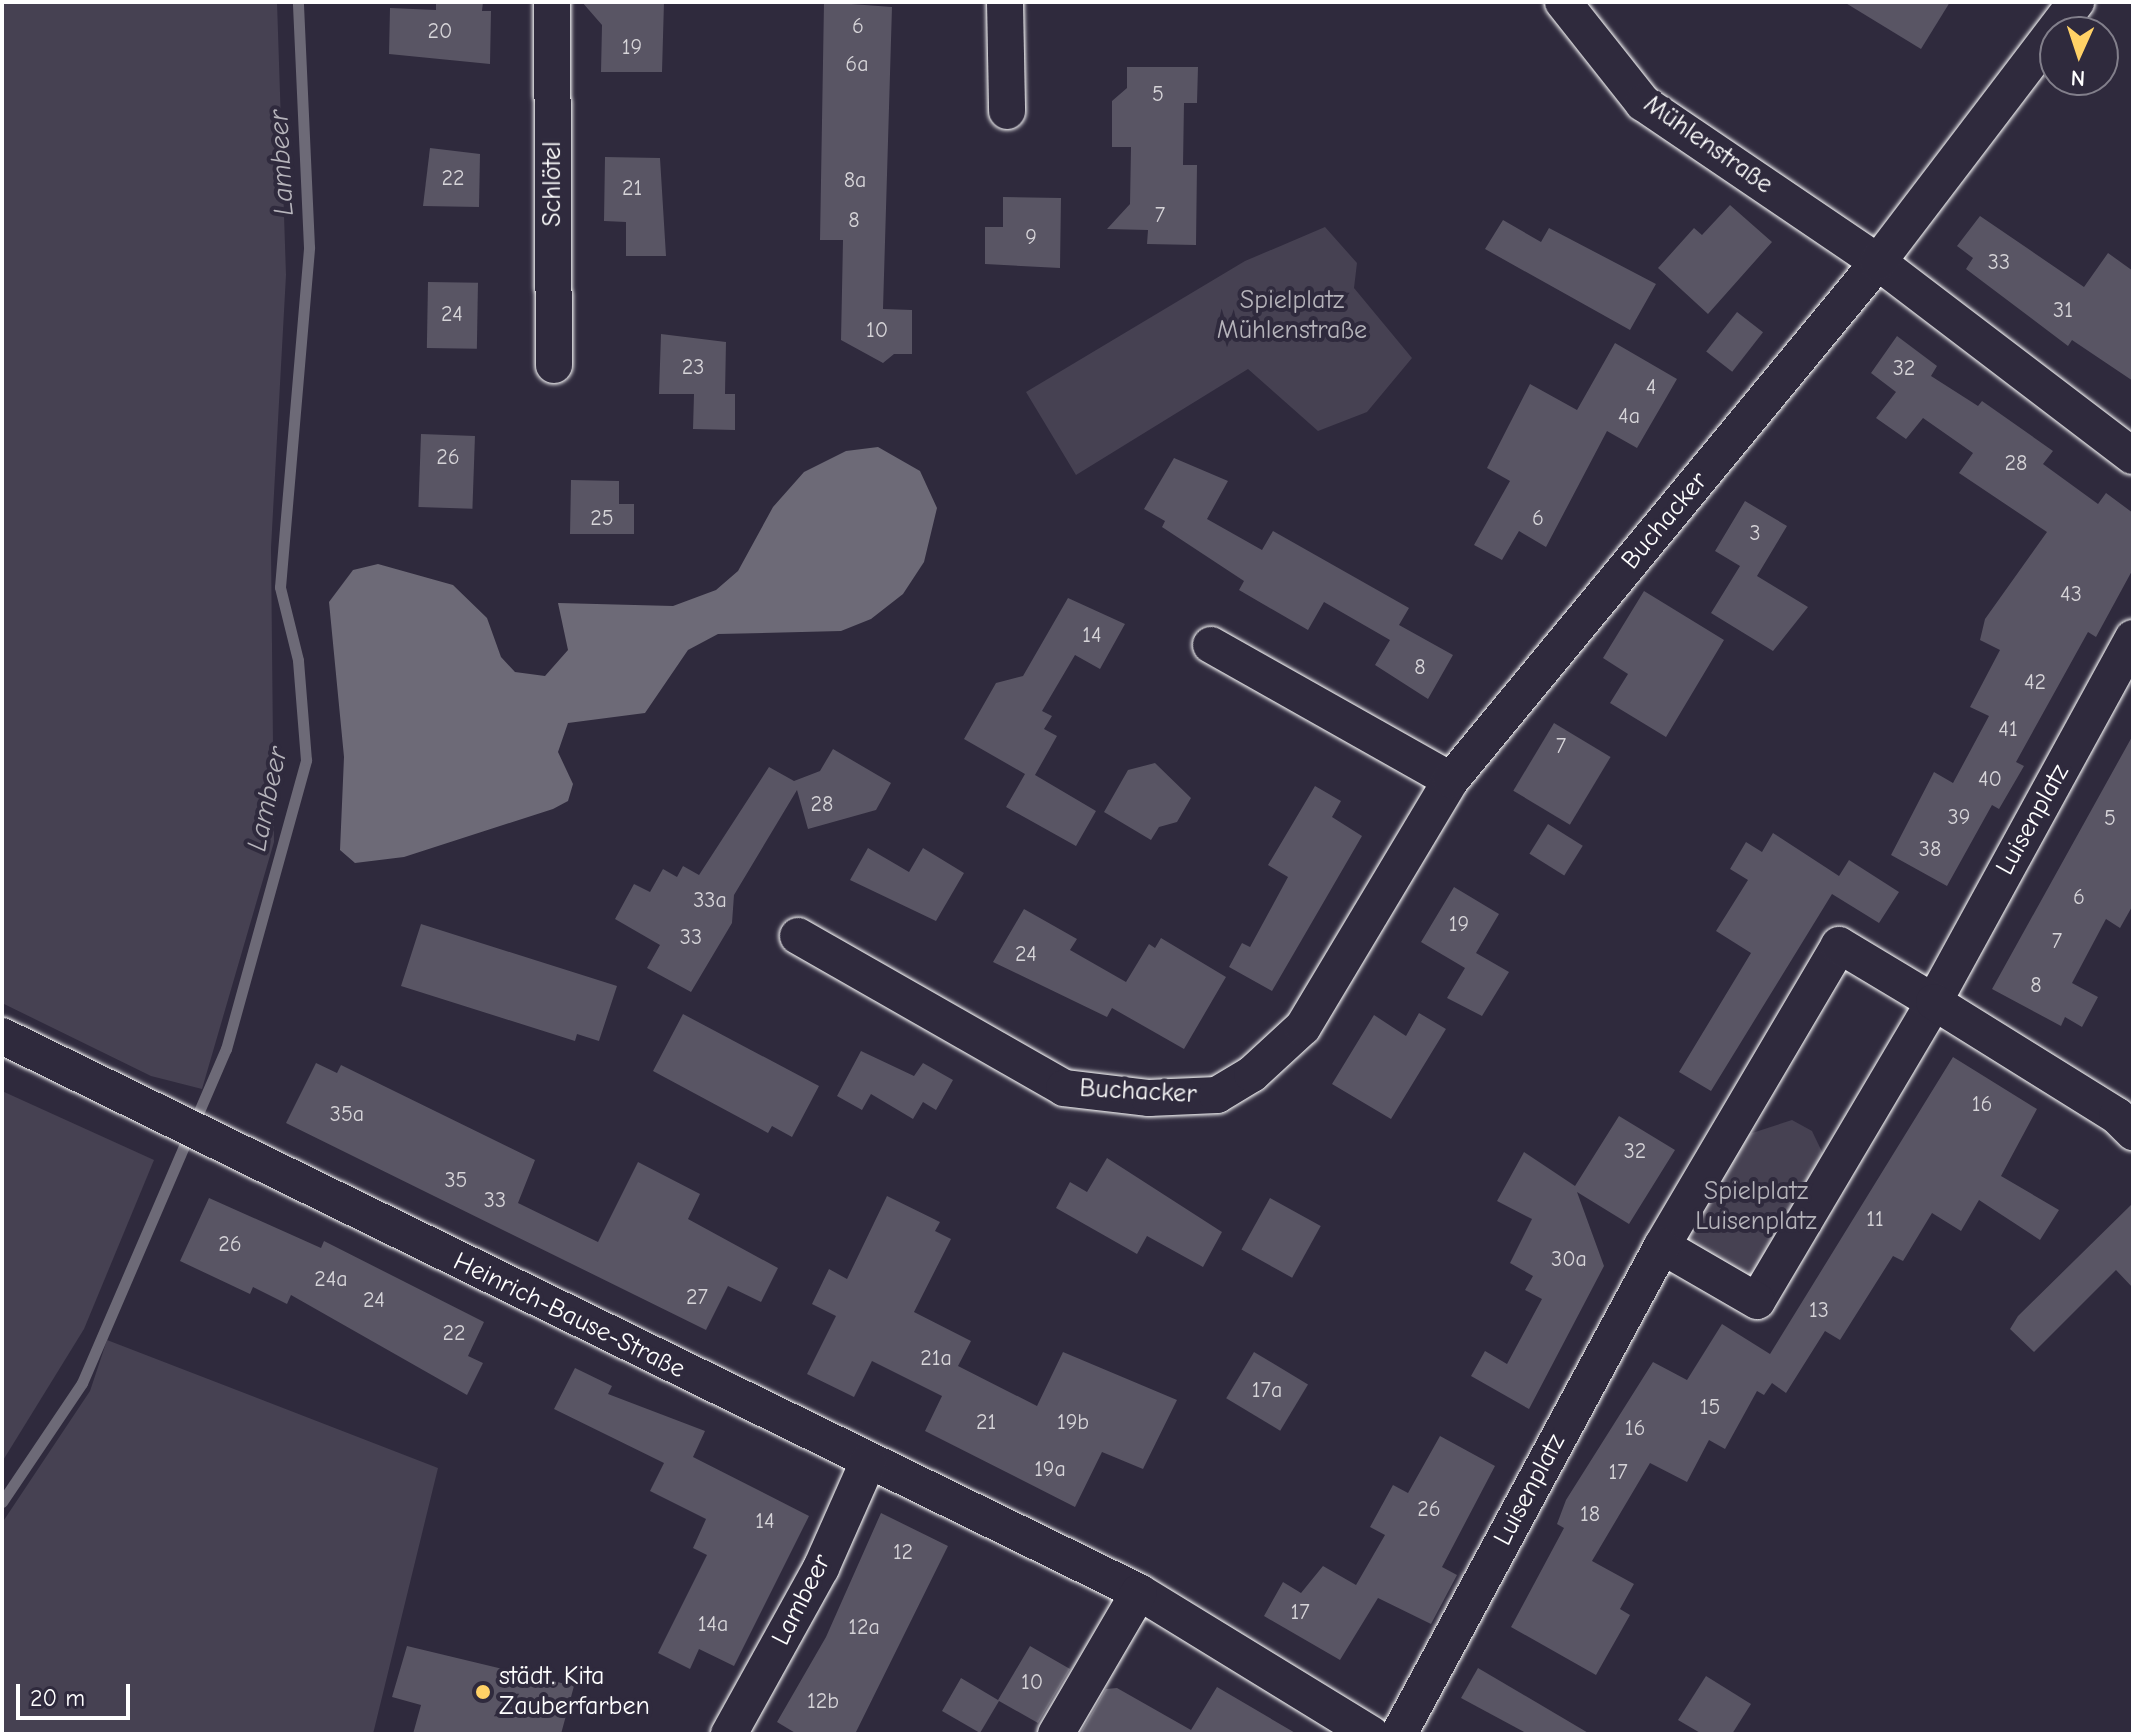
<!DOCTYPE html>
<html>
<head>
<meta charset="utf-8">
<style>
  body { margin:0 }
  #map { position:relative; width:2135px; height:1736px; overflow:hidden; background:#2f2a3d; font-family:"Comic Neue",sans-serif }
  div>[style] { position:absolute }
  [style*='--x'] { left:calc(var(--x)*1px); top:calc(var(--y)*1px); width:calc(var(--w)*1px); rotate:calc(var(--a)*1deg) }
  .green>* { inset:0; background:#464152 }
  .water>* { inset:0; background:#6d6a77 }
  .stream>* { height:11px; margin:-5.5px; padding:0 5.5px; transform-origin:5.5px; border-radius:5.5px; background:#6d6a77 }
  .building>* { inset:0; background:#595564; transform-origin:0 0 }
  .roads { filter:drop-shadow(0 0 2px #fff) drop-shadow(0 0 2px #fff) }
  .street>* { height:36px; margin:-18px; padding:0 18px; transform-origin:18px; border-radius:18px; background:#2f2a3d }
  .dots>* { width:22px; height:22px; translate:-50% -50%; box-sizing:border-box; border:4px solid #2f2a3d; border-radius:50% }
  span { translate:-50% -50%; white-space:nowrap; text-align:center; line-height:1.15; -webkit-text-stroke:8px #2f2a3d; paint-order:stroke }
  .number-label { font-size:22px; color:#d6d4d8 }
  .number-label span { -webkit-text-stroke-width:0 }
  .street-label { font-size:26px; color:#fff }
  .park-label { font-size:26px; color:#b5b3ba }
  .poi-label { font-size:26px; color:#fff }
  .left { translate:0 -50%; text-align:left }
  .water-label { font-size:28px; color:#b6b4bb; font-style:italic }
  .frame { position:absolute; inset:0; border:4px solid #fff; pointer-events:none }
  .north { position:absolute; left:2039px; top:16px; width:80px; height:80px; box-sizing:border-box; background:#2f2a3d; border:2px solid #827f8b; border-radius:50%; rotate:183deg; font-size:22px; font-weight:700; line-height:32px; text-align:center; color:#fff }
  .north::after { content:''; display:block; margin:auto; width:28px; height:36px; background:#ffd166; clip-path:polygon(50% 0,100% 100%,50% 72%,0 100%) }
  .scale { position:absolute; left:16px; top:1684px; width:114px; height:36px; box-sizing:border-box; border:4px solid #fff; border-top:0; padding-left:10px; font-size:24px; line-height:28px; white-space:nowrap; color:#fff; -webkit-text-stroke:6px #2f2a3d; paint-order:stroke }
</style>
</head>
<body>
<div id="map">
  <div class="green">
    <i style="clip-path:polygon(2px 2px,277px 2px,286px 275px,271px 548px,274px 842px,202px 1089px,151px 1076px,2px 1003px)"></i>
    <i style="clip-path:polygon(1325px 227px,1357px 263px,1354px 288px,1412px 358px,1367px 412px,1318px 431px,1248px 369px,1076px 475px,1026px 392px,1245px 261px)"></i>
    <i style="clip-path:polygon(2px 1091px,154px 1160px,84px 1329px,2px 1462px)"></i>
    <i style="clip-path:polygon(1792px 1120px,1812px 1131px,1824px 1156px,1754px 1287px,1686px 1246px,1687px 1235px,1749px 1134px)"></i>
    <i style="clip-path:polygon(107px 1340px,438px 1468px,373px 1734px,2px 1734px,2px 1523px,90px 1391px)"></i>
  </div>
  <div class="water">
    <i style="clip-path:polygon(878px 447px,920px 471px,937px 508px,924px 562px,903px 594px,871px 619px,841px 631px,718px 634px,688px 650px,645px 713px,568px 723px,558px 752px,573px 784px,568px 801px,553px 809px,404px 857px,355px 863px,340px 850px,344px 757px,329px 602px,353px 570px,378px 564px,453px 585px,487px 618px,501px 657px,515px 672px,545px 676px,568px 650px,558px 603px,673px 606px,716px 590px,738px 571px,773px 507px,804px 472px,846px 451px)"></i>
  </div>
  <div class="stream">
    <i style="--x:2;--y:1502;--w:143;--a:-56.1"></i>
    <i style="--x:82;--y:1383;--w:364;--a:-66.7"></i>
    <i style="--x:226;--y:1049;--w:300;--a:-74.5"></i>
    <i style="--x:306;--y:760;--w:100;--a:-94.6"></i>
    <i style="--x:298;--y:660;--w:75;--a:-103.9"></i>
    <i style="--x:280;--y:587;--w:341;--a:-85.1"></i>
    <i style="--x:309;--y:247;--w:245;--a:-92.6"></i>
  </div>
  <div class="building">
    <i style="clip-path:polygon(436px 2px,483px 2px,482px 11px,491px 11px,490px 64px,389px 54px,390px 8px,436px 10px)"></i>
    <i style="clip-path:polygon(582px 2px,664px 2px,662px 72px,601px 72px,602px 25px)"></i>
    <i style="clip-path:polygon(824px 2px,892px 7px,883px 309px,912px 310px,912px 354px,894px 354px,883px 363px,841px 340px,843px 240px,820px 240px)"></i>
    <i style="clip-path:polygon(1844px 2px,1950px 2px,1921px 49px)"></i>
    <i style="clip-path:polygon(1127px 67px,1198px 67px,1197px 103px,1184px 103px,1183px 165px,1197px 165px,1196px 245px,1147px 244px,1148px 230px,1107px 229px,1130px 204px,1131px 147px,1112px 147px,1112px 101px,1127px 88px)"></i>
    <i style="clip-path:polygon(430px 148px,480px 154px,479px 207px,423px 206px)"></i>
    <i style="clip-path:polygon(605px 157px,660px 158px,666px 256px,626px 256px,626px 222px,604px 221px)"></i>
    <i style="clip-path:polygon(1003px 197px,1061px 198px,1060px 268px,985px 264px,985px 227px,1003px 227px)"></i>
    <i style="clip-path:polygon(1730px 205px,1772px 242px,1708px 314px,1658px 268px,1694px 228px,1702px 235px)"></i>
    <i style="clip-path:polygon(1980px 216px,2084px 287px,2108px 253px,2133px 271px,2133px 381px,2072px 340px,2068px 346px,1966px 269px,1973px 258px,1957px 246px)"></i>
    <i style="clip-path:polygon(1503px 220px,1541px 242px,1549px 228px,1656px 284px,1630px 330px,1485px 249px)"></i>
    <i style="left:428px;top:282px;width:50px;height:66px;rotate:1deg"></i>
    <i style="left:1737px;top:312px;width:33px;height:50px;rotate:38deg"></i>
    <i style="clip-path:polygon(661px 334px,726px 342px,725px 394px,735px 394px,735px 430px,693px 429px,694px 394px,659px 394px)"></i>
    <i style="clip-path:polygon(1897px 336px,1937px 366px,1931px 376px,1978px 406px,1982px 401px,2053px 451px,2043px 464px,2098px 504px,2106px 493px,2133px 513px,2133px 569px,2096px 637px,2088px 632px,2016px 762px,2024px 766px,1999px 809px,1992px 805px,1947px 886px,1891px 855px,1934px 772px,1953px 783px,1989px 716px,1970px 707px,2000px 650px,1980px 640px,1985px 619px,2047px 532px,1959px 473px,1973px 453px,1923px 418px,1906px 439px,1876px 418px,1896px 392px,1871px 373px)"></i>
    <i style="clip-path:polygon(1615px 343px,1677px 379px,1637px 448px,1607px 431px,1546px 547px,1519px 531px,1502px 560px,1474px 545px,1510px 481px,1487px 468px,1530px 384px,1577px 410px)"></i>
    <i style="left:421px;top:434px;width:54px;height:73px;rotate:2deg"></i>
    <i style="clip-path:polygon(1174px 458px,1228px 481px,1207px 519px,1262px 550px,1273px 531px,1409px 608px,1399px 625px,1453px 655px,1428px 699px,1375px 665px,1390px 640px,1324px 602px,1308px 630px,1239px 590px,1244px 581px,1162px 527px,1165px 521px,1144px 509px)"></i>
    <i style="clip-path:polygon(571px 480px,619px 481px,619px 504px,634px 504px,634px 534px,570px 534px)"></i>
    <i style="clip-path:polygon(1745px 501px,1787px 526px,1757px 576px,1808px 607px,1773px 651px,1711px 613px,1740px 566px,1715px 551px)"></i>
    <i style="clip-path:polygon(1644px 591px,1724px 640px,1666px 737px,1610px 703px,1628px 674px,1603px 658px)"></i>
    <i style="clip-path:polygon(1068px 598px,1125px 624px,1100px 669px,1075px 655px,1042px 711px,1052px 716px,1044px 729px,1057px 736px,1035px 775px,1096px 811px,1076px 846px,1006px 807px,1025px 774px,964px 739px,996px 683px,1023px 676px)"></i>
    <i style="left:1554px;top:723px;width:66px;height:79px;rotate:31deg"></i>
    <i style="clip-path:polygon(2133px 735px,2133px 905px,2120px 928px,2106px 919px,2072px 983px,2098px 997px,2082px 1027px,2065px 1017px,2061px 1026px,1992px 989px)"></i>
    <i style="clip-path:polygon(833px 749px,891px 783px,876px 810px,808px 829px,797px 790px,734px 895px,732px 923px,691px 992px,647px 968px,660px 945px,615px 919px,634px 884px,650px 892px,663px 869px,677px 877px,683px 866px,699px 875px,769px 767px,794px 781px,820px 771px)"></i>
    <i style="clip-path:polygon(1155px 763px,1191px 798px,1177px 822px,1159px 827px,1151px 840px,1104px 812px,1128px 770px)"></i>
    <i style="clip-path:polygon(1315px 786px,1341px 801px,1332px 817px,1362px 836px,1272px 991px,1229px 967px,1242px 943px,1250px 947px,1288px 877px,1268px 865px)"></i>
    <i style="left:1548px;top:824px;width:41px;height:35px;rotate:32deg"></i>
    <i style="clip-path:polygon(1773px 833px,1839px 876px,1849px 860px,1899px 892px,1879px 923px,1832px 894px,1711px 1091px,1679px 1072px,1751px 953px,1716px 931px,1748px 880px,1730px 869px,1746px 842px,1762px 852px)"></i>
    <i style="clip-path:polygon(868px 848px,909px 872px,923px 848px,964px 873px,936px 921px,850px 880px)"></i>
    <i style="clip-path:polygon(1454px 887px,1499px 914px,1476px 953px,1509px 972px,1482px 1016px,1447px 998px,1465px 968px,1421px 942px)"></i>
    <i style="clip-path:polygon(1024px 909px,1077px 939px,1070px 950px,1126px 982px,1149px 944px,1155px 948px,1161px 938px,1226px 977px,1184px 1049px,1112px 1008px,1107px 1017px,993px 962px)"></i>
    <i style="clip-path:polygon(421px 924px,617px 986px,599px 1041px,577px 1034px,575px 1041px,401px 986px)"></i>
    <i style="clip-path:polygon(1419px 1013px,1446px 1029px,1391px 1119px,1332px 1084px,1374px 1015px,1406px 1036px)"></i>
    <i style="clip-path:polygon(683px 1014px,819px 1086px,792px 1137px,772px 1126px,768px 1133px,653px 1071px)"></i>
    <i style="clip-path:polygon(861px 1051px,914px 1076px,923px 1063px,953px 1080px,936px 1110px,923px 1102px,913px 1119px,871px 1094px,862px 1110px,837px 1096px)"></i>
    <i style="clip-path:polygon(1953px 1057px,2037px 1109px,2001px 1176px,2059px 1210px,2040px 1240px,1979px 1200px,1961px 1231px,1932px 1213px,1903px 1261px,1893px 1256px,1840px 1340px,1825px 1331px,1786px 1393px,1772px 1383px,1764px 1395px,1757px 1391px,1725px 1449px,1709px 1440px,1687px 1482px,1650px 1463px,1592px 1561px,1634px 1584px,1620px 1609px,1630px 1615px,1596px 1675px,1511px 1627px,1564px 1528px,1557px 1524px,1566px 1500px,1653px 1362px,1687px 1380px,1722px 1324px,1770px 1354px)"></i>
    <i style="clip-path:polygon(316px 1063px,337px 1073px,341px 1065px,535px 1160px,518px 1203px,598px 1242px,638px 1162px,700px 1194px,688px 1219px,778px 1268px,761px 1302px,728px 1286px,706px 1330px,286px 1123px)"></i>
    <i style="clip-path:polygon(1619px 1116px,1675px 1150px,1629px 1224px,1577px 1192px,1604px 1266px,1529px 1409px,1471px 1376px,1485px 1351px,1507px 1364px,1542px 1299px,1525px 1290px,1533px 1276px,1510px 1263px,1532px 1219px,1497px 1201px,1524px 1152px,1575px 1186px)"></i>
    <i style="clip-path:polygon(1107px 1158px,1222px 1232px,1203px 1267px,1147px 1236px,1137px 1254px,1056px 1208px,1070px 1182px,1087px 1192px)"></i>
    <i style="clip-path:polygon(887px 1196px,940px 1222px,935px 1231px,951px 1239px,914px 1312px,971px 1341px,958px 1366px,1037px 1406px,1063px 1352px,1177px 1400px,1143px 1469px,1102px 1452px,1075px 1507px,925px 1431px,942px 1396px,872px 1361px,854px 1397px,807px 1374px,836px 1316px,812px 1304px,829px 1269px,847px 1279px)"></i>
    <i style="clip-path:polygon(209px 1198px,321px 1248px,324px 1241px,484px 1322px,468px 1356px,483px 1363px,467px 1395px,291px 1295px,287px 1304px,253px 1287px,250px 1294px,180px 1261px)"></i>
    <i style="left:1270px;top:1198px;width:58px;height:59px;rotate:29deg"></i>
    <i style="clip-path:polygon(2133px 1203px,2133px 1288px,2116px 1270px,2034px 1352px,2010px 1329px,2018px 1316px)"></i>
    <i style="left:1254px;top:1352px;width:63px;height:54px;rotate:31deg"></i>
    <i style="clip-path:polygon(575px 1368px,612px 1386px,608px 1394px,705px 1431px,693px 1457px,809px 1516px,734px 1666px,699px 1649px,690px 1669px,658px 1653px,707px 1555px,693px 1548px,706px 1519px,650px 1491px,664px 1463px,554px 1409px)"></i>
    <i style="clip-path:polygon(1440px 1436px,1495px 1466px,1442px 1567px,1457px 1575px,1431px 1624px,1378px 1598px,1340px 1660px,1264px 1616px,1283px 1582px,1301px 1593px,1323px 1566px,1356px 1585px,1385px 1535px,1370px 1527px,1393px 1485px,1408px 1493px)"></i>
    <i style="clip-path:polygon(881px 1513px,948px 1546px,855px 1734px,797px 1734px,777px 1722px,826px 1637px)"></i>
    <i style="clip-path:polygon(407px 1646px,574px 1686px,561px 1734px,413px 1734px,421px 1705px,392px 1697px)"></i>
    <i style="clip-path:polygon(1030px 1646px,1070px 1669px,1038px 1723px,999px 1701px,980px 1733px,942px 1711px,961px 1678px,998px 1700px)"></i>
    <i style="clip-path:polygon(1478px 1668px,1590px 1734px,1528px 1734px,1461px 1698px)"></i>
    <i style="clip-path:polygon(1706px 1676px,1751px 1704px,1732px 1734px,1702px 1734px,1678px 1720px)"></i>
    <i style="clip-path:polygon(1217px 1687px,1297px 1734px,1080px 1734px,1106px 1689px,1117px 1688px,1191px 1730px)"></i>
  </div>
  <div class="roads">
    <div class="street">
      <i style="--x:552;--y:2;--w:363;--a:89.7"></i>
      <i style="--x:1005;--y:2;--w:109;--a:88.9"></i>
      <i style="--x:1563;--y:2;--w:129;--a:51.6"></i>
      <i style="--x:1643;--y:103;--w:284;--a:34.1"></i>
      <i style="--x:1878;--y:262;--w:320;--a:37.3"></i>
      <i style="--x:2133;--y:638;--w:415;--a:118.7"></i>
      <i style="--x:1934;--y:1002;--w:347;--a:120.6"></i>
      <i style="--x:1757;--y:1301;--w:110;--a:-149.9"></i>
      <i style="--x:1662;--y:1246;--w:349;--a:-59.5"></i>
      <i style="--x:1839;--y:945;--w:111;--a:31"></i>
      <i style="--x:1934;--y:1002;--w:216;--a:31.9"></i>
      <i style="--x:2117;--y:1116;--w:23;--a:45"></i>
      <i style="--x:1211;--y:645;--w:275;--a:29.4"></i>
      <i style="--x:798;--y:936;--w:306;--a:29.7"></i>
      <i style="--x:1064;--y:1088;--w:86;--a:6.7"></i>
      <i style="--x:1149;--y:1098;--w:68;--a:-2.5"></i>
      <i style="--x:1217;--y:1095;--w:41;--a:-31"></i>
      <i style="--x:1252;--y:1074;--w:69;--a:-42.7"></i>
      <i style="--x:1303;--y:1027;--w:288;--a:-59.1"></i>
      <i style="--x:1451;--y:780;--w:671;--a:-50.5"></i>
      <i style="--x:1878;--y:262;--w:327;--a:-52.7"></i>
      <i style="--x:2;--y:1036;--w:1266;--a:26.06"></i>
      <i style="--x:1139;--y:1592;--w:272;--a:31.5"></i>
      <i style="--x:729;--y:1734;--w:190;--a:-61"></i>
      <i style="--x:821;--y:1568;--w:116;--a:-66.1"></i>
      <i style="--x:1056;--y:1734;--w:164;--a:-59.7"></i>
      <i style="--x:1399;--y:1734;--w:554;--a:-61.68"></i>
    </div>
  </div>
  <div class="dots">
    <i style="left:483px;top:1692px;background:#ffd166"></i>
  </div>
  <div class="number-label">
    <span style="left:858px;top:27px">6</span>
    <span style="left:440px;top:32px">20</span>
    <span style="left:632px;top:48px">19</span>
    <span style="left:857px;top:65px">6a</span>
    <span style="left:1158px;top:95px">5</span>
    <span style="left:453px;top:179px">22</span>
    <span style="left:855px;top:181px">8a</span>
    <span style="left:632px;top:189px">21</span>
    <span style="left:1160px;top:216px">7</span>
    <span style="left:854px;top:221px">8</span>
    <span style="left:1031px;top:238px">9</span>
    <span style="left:1999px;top:263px">33</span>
    <span style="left:2063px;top:311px">31</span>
    <span style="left:452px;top:315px">24</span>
    <span style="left:877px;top:331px">10</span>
    <span style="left:693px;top:368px">23</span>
    <span style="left:1904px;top:369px">32</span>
    <span style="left:1651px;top:388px">4</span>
    <span style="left:1629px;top:417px">4a</span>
    <span style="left:448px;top:458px">26</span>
    <span style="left:2016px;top:464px">28</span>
    <span style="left:602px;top:519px">25</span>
    <span style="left:1538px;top:519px">6</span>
    <span style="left:1755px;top:534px">3</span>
    <span style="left:2071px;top:595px">43</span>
    <span style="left:1092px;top:636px">14</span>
    <span style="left:1420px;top:668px">8</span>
    <span style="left:2035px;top:683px">42</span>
    <span style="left:2008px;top:730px">41</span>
    <span style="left:1561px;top:747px">7</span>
    <span style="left:1990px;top:780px">40</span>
    <span style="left:822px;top:805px">28</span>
    <span style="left:1959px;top:818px">39</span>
    <span style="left:2110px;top:819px">5</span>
    <span style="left:1930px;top:850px">38</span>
    <span style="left:2079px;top:898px">6</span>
    <span style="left:710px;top:901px">33a</span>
    <span style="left:1459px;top:925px">19</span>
    <span style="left:691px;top:938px">33</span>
    <span style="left:2057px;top:942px">7</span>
    <span style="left:1026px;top:955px">24</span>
    <span style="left:2036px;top:986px">8</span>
    <span style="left:1982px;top:1105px">16</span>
    <span style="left:347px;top:1115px">35a</span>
    <span style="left:1635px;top:1152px">32</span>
    <span style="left:456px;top:1181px">35</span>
    <span style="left:495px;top:1201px">33</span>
    <span style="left:1875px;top:1220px">11</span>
    <span style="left:230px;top:1245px">26</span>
    <span style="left:1569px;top:1260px">30a</span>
    <span style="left:331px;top:1280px">24a</span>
    <span style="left:697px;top:1298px">27</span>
    <span style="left:374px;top:1301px">24</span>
    <span style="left:1819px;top:1311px">13</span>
    <span style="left:454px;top:1334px">22</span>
    <span style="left:936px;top:1359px">21a</span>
    <span style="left:1267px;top:1391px">17a</span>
    <span style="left:1710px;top:1408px">15</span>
    <span style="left:986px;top:1423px">21</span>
    <span style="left:1073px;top:1423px">19b</span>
    <span style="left:1635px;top:1429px">16</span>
    <span style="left:1050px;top:1470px">19a</span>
    <span style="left:1618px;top:1473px">17</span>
    <span style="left:1429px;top:1510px">26</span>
    <span style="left:1590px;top:1515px">18</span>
    <span style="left:765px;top:1522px">14</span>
    <span style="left:903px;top:1553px">12</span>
    <span style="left:1300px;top:1613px">17</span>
    <span style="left:713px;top:1625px">14a</span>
    <span style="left:864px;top:1628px">12a</span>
    <span style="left:1032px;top:1683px">10</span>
    <span style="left:823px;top:1702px">12b</span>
  </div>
  <div class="street-label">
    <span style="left:1708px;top:145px;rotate:35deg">Mühlenstraße</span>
    <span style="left:553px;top:184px;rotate:-90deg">Schlötel</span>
    <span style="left:1665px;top:521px;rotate:-50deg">Buchacker</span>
    <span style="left:2033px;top:820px;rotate:-61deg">Luisenplatz</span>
    <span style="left:1138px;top:1092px;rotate:3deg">Buchacker</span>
    <span style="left:569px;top:1316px;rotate:26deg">Heinrich-Bause-Straße</span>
    <span style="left:1530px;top:1490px;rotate:-62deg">Luisenplatz</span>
    <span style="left:802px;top:1600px;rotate:-63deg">Lambeer</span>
  </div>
  <div class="park-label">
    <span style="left:1292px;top:316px">Spielplatz<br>Mühlenstraße</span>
    <span style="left:1756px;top:1207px">Spielplatz<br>Luisenplatz</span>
  </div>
  <div class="poi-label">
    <span class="left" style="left:499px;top:1692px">städt. Kita<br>Zauberfarben</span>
  </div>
  <div class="water-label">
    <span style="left:281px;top:163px;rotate:-93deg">Lambeer</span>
    <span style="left:267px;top:799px;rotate:-78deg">Lambeer</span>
  </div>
  <div class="frame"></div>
  <div class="north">N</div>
  <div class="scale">20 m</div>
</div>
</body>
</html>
